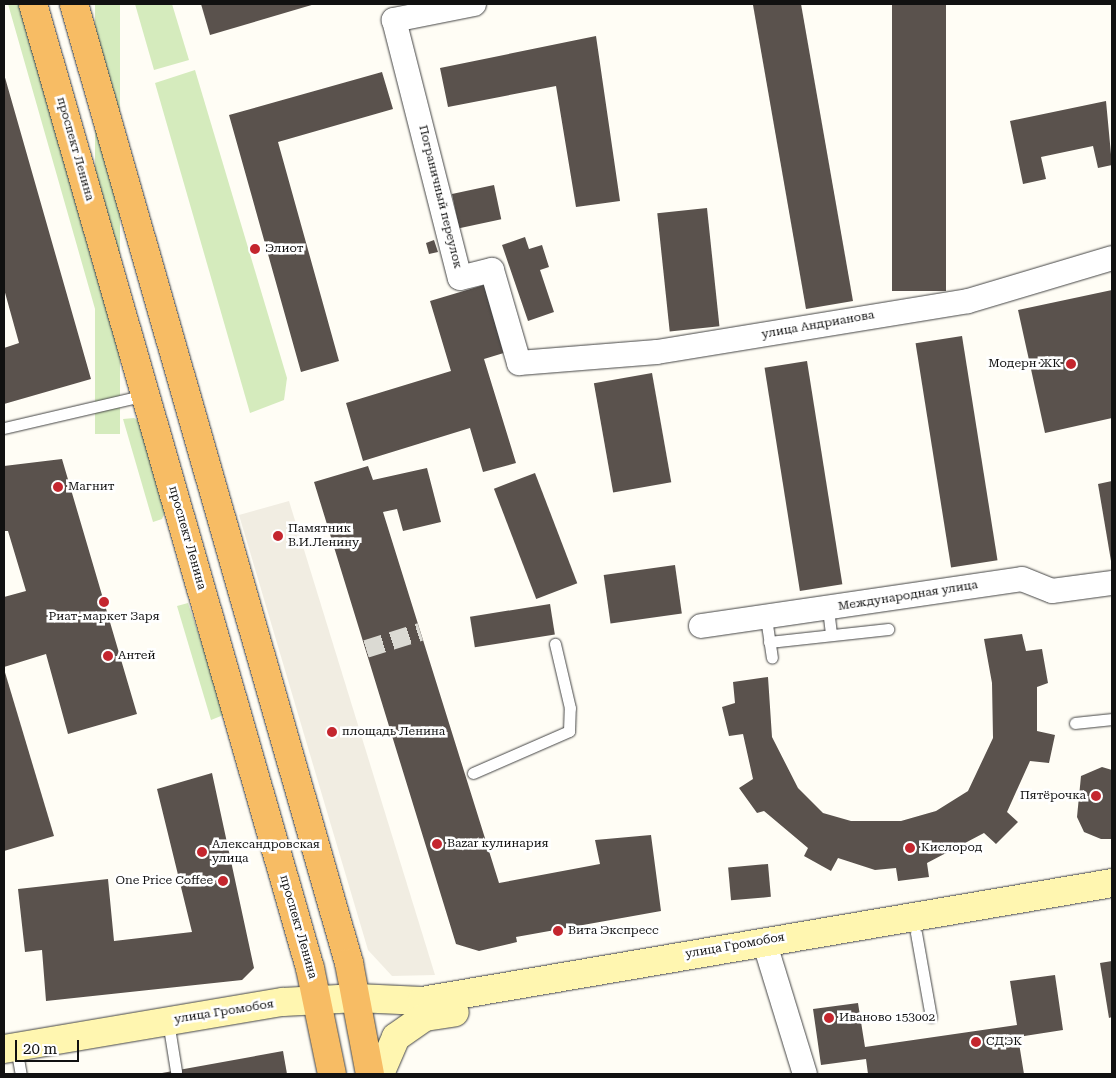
<!DOCTYPE html>
<html>
<head>
<meta charset="utf-8">
<style>
  body { margin:0 }
  #map { position:relative; width:1116px; height:1078px; overflow:hidden; background:#fffdf5; font-family:"Roboto Serif",serif }
  div>[style] { position:absolute }
  [style*='--x'] { left:calc(var(--x)*1px); top:calc(var(--y)*1px); width:calc(var(--w)*1px); rotate:calc(var(--a)*1deg) }
  .green>* { inset:0; background:#d5ebbd; transform-origin:0 0 }
  .plaza>* { inset:0; background:#f1ede2 }
  .building>* { inset:0; background:#5a524d; transform-origin:0 0 }
  .pedestrian-tunnel>* { height:18px; margin-top:-9px; transform-origin:0; background:repeating-linear-gradient(90deg,#dbdad3 0 18px,transparent 0 27px) }
  .roads { filter:drop-shadow(0 0 1px #444) drop-shadow(0 0 1px #444) }
  .service>* { height:11px; margin:-5.5px; padding:0 5.5px; transform-origin:5.5px; border-radius:5.5px; background:#fff }
  .minor>* { height:24px; margin:-12px; padding:0 12px; transform-origin:12px; border-radius:12px; background:#fff }
  .secondary>* { height:28px; margin:-14px; padding:0 14px; transform-origin:14px; border-radius:14px; background:#fff6b0 }
  .trunk>* { height:28px; margin:-14px; padding:0 14px; transform-origin:14px; border-radius:14px; background:#f7bc64 }
  .dots>* { width:14px; height:14px; translate:-50% -50%; box-sizing:border-box; border:2px solid #fff; border-radius:50% }
  span { translate:-50% -50%; white-space:nowrap; text-align:center; line-height:1.15; -webkit-text-stroke:5px #fff; paint-order:stroke }
  .street-label { font-size:12px; color:#111 }
  .poi-label { font-size:12px; color:#111 }
  .left { translate:0 -50%; text-align:left }
  .right { translate:-100% -50%; text-align:right }
  .frame { position:absolute; inset:0; border:5px solid #111; pointer-events:none }
  .scale { position:absolute; left:15px; top:1040px; width:64px; height:22px; box-sizing:border-box; border:2px solid #111; border-top:0; padding-left:6px; font-size:15px; line-height:18px; white-space:nowrap; color:#111; -webkit-text-stroke:4px #fff; paint-order:stroke }
</style>
</head>
<body>
<div id="map">
  <div class="green">
    <i style="clip-path:polygon(8px 4px,27px 4px,74px 166px,68px 175px,109px 321px,118px 324px,127px 355px,109px 358px)"></i>
    <i style="left:95px;top:4px;width:25px;height:430px"></i>
    <i style="clip-path:polygon(135px 4px,172px 4px,189px 60px,154px 70px)"></i>
    <i style="clip-path:polygon(195px 70px,287px 378px,284px 400px,250px 413px,155px 83px)"></i>
    <i style="clip-path:polygon(134px 418px,141px 422px,166px 510px,162px 519px,153px 522px,123px 419px)"></i>
    <i style="clip-path:polygon(188px 603px,226px 714px,211px 720px,177px 606px)"></i>
  </div>
  <div class="plaza">
    <i style="clip-path:polygon(289px 501px,435px 975px,392px 976px,368px 950px,239px 515px)"></i>
  </div>
  <div class="building">
    <i style="clip-path:polygon(201px 4px,315px 4px,210px 35px)"></i>
    <i style="clip-path:polygon(757px 4px,801px 4px,853px 301px,806px 309px,753px 5px)"></i>
    <i style="left:892px;top:4px;width:54px;height:287px"></i>
    <i style="clip-path:polygon(596px 36px,620px 201px,576px 207px,556px 86px,448px 107px,440px 68px)"></i>
    <i style="clip-path:polygon(382px 72px,393px 109px,278px 142px,339px 361px,301px 372px,229px 115px)"></i>
    <i style="clip-path:polygon(4px 74px,91px 379px,4px 404px,4px 348px,19px 343px,4px 289px)"></i>
    <i style="clip-path:polygon(1106px 101px,1112px 165px,1098px 168px,1093px 146px,1041px 157px,1046px 179px,1023px 184px,1010px 121px)"></i>
    <i style="left:494px;top:185px;width:35px;height:43px;rotate:78deg"></i>
    <i style="left:707px;top:208px;width:119px;height:50px;rotate:84deg"></i>
    <i style="clip-path:polygon(525px 237px,529px 249px,542px 245px,549px 267px,540px 270px,554px 312px,528px 321px,502px 245px)"></i>
    <i style="clip-path:polygon(434px 240px,438px 252px,429px 254px,426px 243px)"></i>
    <i style="clip-path:polygon(487px 284px,507px 352px,484px 359px,516px 463px,483px 472px,470px 428px,363px 461px,346px 403px,451px 371px,430px 301px)"></i>
    <i style="clip-path:polygon(1112px 290px,1112px 418px,1045px 433px,1018px 310px)"></i>
    <i style="left:962px;top:336px;width:227px;height:47px;rotate:81deg"></i>
    <i style="left:807px;top:361px;width:226px;height:43px;rotate:81deg"></i>
    <i style="left:652px;top:373px;width:111px;height:59px;rotate:80deg"></i>
    <i style="clip-path:polygon(62px 459px,137px 714px,68px 734px,46px 654px,4px 667px,4px 597px,26px 591px,8px 531px,4px 531px,4px 466px)"></i>
    <i style="clip-path:polygon(368px 466px,373px 480px,427px 468px,441px 522px,403px 531px,397px 509px,383px 512px,499px 883px,600px 864px,595px 840px,651px 835px,661px 911px,516px 937px,517px 942px,479px 951px,456px 944px,314px 482px)"></i>
    <i style="left:535px;top:473px;width:118px;height:44px;rotate:69deg"></i>
    <i style="clip-path:polygon(1112px 481px,1112px 560px,1111px 561px,1098px 484px)"></i>
    <i style="left:675px;top:565px;width:49px;height:72px;rotate:82deg"></i>
    <i style="left:550px;top:604px;width:31px;height:81px;rotate:81deg"></i>
    <i style="clip-path:polygon(1022px 634px,1026px 651px,1042px 649px,1048px 683px,1037px 687px,1037px 731px,1055px 735px,1049px 763px,1030px 761px,1007px 812px,1018px 822px,996px 844px,984px 833px,927px 863px,929px 877px,898px 881px,896px 868px,875px 870px,838px 858px,831px 871px,804px 856px,808px 848px,764px 811px,757px 813px,739px 788px,753px 779px,743px 734px,729px 736px,722px 707px,735px 703px,733px 682px,768px 677px,772px 737px,798px 788px,823px 813px,851px 821px,901px 821px,936px 811px,968px 791px,993px 738px,992px 683px,984px 639px)"></i>
    <i style="clip-path:polygon(4px 669px,54px 836px,4px 851px)"></i>
    <i style="clip-path:polygon(1102px 767px,1112px 770px,1112px 839px,1101px 839px,1084px 832px,1077px 817px,1081px 776px)"></i>
    <i style="clip-path:polygon(212px 773px,254px 968px,242px 980px,46px 1001px,42px 950px,25px 952px,18px 889px,108px 879px,114px 941px,192px 932px,157px 789px)"></i>
    <i style="left:768px;top:864px;width:33px;height:40px;rotate:85deg"></i>
    <i style="clip-path:polygon(1112px 961px,1112px 1017px,1109px 1018px,1100px 963px)"></i>
    <i style="clip-path:polygon(1055px 975px,1063px 1030px,1018px 1037px,1024px 1074px,868px 1074px,866px 1059px,821px 1065px,813px 1009px,858px 1003px,865px 1047px,1017px 1025px,1010px 981px)"></i>
    <i style="clip-path:polygon(283px 1051px,287px 1074px,162px 1074px,162px 1073px)"></i>
  </div>
  <div class="pedestrian-tunnel">
    <i style="--x:366;--y:649;--w:57;--a:-17.5"></i>
  </div>
  <div class="roads">
    <div class="service">
      <i style="--x:4;--y:428;--w:146;--a:-13.1"></i>
      <i style="--x:828;--y:609;--w:26;--a:83"></i>
      <i style="--x:766;--y:618;--w:40;--a:81.5"></i>
      <i style="--x:769;--y:642;--w:120;--a:-6.2"></i>
      <i style="--x:1075;--y:723;--w:37;--a:-6"></i>
      <i style="--x:473;--y:773;--w:105;--a:-23.6"></i>
      <i style="--x:569;--y:731;--w:23;--a:-88"></i>
      <i style="--x:570;--y:708;--w:66;--a:-103.2"></i>
      <i style="--x:916;--y:933;--w:85;--a:79.9"></i>
      <i style="--x:168;--y:1021;--w:51;--a:80.9"></i>
      <i style="--x:16;--y:1047;--w:27;--a:80"></i>
    </div>
    <div class="minor">
      <i style="--x:474;--y:4;--w:82;--a:168.7"></i>
      <i style="--x:394;--y:20;--w:266;--a:75.7"></i>
      <i style="--x:460;--y:278;--w:33;--a:-14"></i>
      <i style="--x:492;--y:270;--w:97;--a:73.8"></i>
      <i style="--x:519;--y:363;--w:138;--a:-4.6"></i>
      <i style="--x:657;--y:352;--w:315;--a:-9.3"></i>
      <i style="--x:968;--y:301;--w:150;--a:-16.6"></i>
      <i style="--x:701;--y:626;--w:324;--a:-8.3"></i>
      <i style="--x:1022;--y:579;--w:32;--a:22"></i>
      <i style="--x:1052;--y:591;--w:61;--a:-7.6"></i>
      <i style="--x:764;--y:941;--w:139;--a:72.9"></i>
    </div>
    <div class="secondary">
      <i style="--x:4;--y:1049;--w:283;--a:-9.6"></i>
      <i style="--x:283;--y:1002;--w:74;--a:-3.1"></i>
      <i style="--x:357;--y:998;--w:65;--a:2.6"></i>
      <i style="--x:422;--y:1001;--w:700;--a:-9.7"></i>
      <i style="--x:380;--y:1074;--w:40;--a:-66.6"></i>
      <i style="--x:396;--y:1037;--w:35;--a:-35"></i>
      <i style="--x:425;--y:1017;--w:30;--a:-9"></i>
    </div>
    <div class="trunk">
      <i style="--x:33;--y:4;--w:1003;--a:73.97"></i>
      <i style="--x:310;--y:968;--w:108;--a:78.3"></i>
      <i style="--x:74;--y:4;--w:998;--a:74"></i>
      <i style="--x:349;--y:963;--w:113;--a:79.3"></i>
    </div>
  </div>
  <div class="dots">
    <i style="left:255px;top:249px;background:#c4262e"></i>
    <i style="left:1071px;top:364px;background:#c4262e"></i>
    <i style="left:58px;top:487px;background:#c4262e"></i>
    <i style="left:278px;top:536px;background:#c4262e"></i>
    <i style="left:104px;top:602px;background:#c4262e"></i>
    <i style="left:108px;top:656px;background:#c4262e"></i>
    <i style="left:332px;top:732px;background:#c4262e"></i>
    <i style="left:1096px;top:796px;background:#c4262e"></i>
    <i style="left:437px;top:844px;background:#c4262e"></i>
    <i style="left:910px;top:848px;background:#c4262e"></i>
    <i style="left:202px;top:852px;background:#c4262e"></i>
    <i style="left:223px;top:881px;background:#c4262e"></i>
    <i style="left:558px;top:931px;background:#c4262e"></i>
    <i style="left:829px;top:1018px;background:#c4262e"></i>
    <i style="left:976px;top:1042px;background:#c4262e"></i>
  </div>
  <div class="street-label">
    <span style="left:75px;top:149px;rotate:74deg">проспект Ленина</span>
    <span style="left:440px;top:197px;rotate:76deg">Пограничный переулок</span>
    <span style="left:818px;top:325px;rotate:-10deg">улица Андрианова</span>
    <span style="left:187px;top:538px;rotate:74deg">проспект Ленина</span>
    <span style="left:908px;top:596px;rotate:-9deg">Международная улица</span>
    <span style="left:298px;top:927px;rotate:74deg">проспект Ленина</span>
    <span style="left:735px;top:946px;rotate:-10deg">улица Громобоя</span>
    <span style="left:224px;top:1012px;rotate:-9deg">улица Громобоя</span>
  </div>
  <div class="poi-label">
    <span class="left" style="left:265px;top:249px">Элиот</span>
    <span class="right" style="left:1061px;top:364px">Модерн ЖК</span>
    <span class="left" style="left:68px;top:487px">Магнит</span>
    <span class="left" style="left:288px;top:536px">Памятник<br>В.И.Ленину</span>
    <span style="left:104px;top:617px">Риат-маркет Заря</span>
    <span class="left" style="left:118px;top:656px">Антей</span>
    <span class="left" style="left:342px;top:732px">площадь Ленина</span>
    <span class="right" style="left:1086px;top:796px">Пятёрочка</span>
    <span class="left" style="left:447px;top:844px">Bazar кулинария</span>
    <span class="left" style="left:212px;top:852px">Александровская<br>улица</span>
    <span class="left" style="left:921px;top:848px">Кислород</span>
    <span class="right" style="left:213px;top:881px">One Price Coffee</span>
    <span class="left" style="left:568px;top:931px">Вита Экспресс</span>
    <span class="left" style="left:839px;top:1018px">Иваново 153002</span>
    <span class="left" style="left:986px;top:1042px">СДЭК</span>
  </div>
  <div class="frame"></div>
  <div class="scale">20 m</div>
</div>
</body>
</html>
